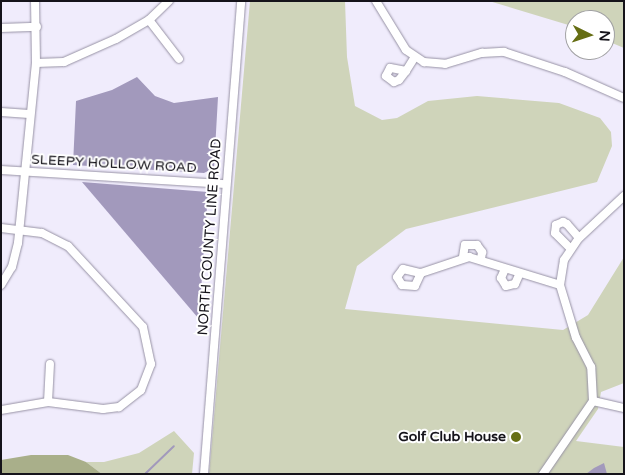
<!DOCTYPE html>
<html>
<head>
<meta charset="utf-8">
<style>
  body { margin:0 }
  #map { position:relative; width:625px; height:475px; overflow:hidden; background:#f0ecfc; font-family:"Varela Round",sans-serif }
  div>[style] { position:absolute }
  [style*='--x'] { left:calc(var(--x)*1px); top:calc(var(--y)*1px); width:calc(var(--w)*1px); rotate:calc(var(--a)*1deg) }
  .green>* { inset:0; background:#cfd4ba }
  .forest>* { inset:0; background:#a9af8a }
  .water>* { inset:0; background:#a299bc }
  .stream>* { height:2px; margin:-1px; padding:0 1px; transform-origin:1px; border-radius:1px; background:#a299bc }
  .roads { filter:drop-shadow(0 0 1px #9792a5) drop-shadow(0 0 1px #9792a5) }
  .minor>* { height:8px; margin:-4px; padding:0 4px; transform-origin:4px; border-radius:4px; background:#fff }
  .dots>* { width:14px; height:14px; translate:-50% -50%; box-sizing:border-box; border:2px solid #fff; border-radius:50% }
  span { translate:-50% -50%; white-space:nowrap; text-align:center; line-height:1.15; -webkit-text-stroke:4px #fff; paint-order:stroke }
  .street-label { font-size:14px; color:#15131a }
  .poi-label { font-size:14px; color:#15131a; font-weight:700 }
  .right { translate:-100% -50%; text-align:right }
  .frame { position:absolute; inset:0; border:2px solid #15131a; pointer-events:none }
  .north { position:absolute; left:565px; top:10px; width:50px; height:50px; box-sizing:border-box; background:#fff; border:1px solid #a1a1a3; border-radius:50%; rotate:94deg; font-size:14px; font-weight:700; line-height:20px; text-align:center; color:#15131a }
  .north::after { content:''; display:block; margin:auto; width:18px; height:22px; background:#666e14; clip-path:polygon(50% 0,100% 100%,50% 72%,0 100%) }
</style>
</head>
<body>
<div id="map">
  <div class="green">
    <i style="clip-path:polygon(250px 1px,345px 1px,347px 57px,355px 106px,382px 120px,397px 118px,428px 101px,477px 96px,559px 103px,600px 118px,611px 132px,612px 146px,597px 182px,406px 229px,357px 266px,345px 309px,563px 330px,588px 315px,624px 257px,624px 383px,601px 392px,598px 409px,576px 441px,624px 447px,624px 474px,209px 474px)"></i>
    <i style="clip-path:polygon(489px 1px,624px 1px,624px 48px,605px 40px,605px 20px,575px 20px,575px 27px)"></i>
    <i style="clip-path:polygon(174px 431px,194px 453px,192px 474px,102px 474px,86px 462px,104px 462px,139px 453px)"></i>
  </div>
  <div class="forest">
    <i style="clip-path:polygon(31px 455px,68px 455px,86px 462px,102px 474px,1px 474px,1px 460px)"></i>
  </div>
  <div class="water">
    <i style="clip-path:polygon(137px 77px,155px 96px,174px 103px,218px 97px,214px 168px,204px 173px,73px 165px,76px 101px,112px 90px)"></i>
    <i style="clip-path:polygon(82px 182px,208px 192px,199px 319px)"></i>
    <i style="clip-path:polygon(604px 463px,607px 474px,586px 474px,594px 468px)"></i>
  </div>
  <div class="stream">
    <i style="--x:145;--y:474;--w:40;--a:-44"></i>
  </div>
  <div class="roads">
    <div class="minor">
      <i style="--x:376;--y:1;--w:57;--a:58.5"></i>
      <i style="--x:406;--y:50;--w:22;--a:34"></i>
      <i style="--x:424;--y:62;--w:21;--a:5"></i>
      <i style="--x:445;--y:64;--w:39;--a:-17"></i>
      <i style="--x:482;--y:53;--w:22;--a:-3"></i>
      <i style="--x:504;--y:52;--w:64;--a:18.2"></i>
      <i style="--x:565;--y:72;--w:64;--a:23.8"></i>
      <i style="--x:149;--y:20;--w:49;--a:52.4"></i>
      <i style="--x:1;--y:28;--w:36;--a:-2"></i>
      <i style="--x:36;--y:63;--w:28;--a:-2"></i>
      <i style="--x:64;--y:62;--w:57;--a:-23.9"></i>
      <i style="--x:116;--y:39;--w:38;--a:-30"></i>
      <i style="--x:149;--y:20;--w:28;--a:-44"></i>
      <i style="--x:406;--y:71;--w:16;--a:-169"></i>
      <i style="--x:390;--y:68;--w:9;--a:117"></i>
      <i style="--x:386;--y:76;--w:10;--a:37"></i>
      <i style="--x:394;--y:82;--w:5;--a:-22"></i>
      <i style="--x:399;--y:80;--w:11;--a:-52"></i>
      <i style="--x:406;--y:71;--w:15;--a:-58"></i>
      <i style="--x:1;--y:112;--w:28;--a:4"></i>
      <i style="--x:1;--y:170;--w:225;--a:3.6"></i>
      <i style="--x:1;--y:228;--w:41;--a:7"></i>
      <i style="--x:42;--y:233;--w:29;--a:27"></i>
      <i style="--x:68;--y:246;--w:110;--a:47.2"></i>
      <i style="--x:143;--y:327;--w:38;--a:78"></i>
      <i style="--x:151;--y:364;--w:28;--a:111"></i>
      <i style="--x:141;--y:390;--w:28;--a:142"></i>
      <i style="--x:119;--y:407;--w:16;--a:173"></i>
      <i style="--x:103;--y:409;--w:55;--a:-172.7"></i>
      <i style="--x:48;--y:402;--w:48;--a:170.3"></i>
      <i style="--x:570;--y:248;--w:21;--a:-135"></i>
      <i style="--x:555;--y:233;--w:8;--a:-83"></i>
      <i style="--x:556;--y:225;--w:8;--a:-23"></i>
      <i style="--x:563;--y:222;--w:4;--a:27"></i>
      <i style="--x:567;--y:224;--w:18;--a:49"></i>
      <i style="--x:463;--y:257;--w:12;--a:-81"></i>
      <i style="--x:465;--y:245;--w:12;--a:0"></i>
      <i style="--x:477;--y:245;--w:9;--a:54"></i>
      <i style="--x:482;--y:252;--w:7;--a:98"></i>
      <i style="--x:505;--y:269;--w:10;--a:114"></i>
      <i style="--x:501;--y:278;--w:9;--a:58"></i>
      <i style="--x:506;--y:286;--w:9;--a:-13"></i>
      <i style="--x:515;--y:284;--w:10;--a:-66"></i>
      <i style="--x:421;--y:273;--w:14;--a:115"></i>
      <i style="--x:415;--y:286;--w:13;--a:-176"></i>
      <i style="--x:402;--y:285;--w:9;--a:-122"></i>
      <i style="--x:397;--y:277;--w:10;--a:-53"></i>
      <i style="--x:403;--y:269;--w:18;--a:13"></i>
      <i style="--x:421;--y:273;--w:51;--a:-18.4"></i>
      <i style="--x:469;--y:257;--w:95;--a:17.1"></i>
      <i style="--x:1;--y:285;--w:21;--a:-59"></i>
      <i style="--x:12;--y:267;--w:25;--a:-76"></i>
      <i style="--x:18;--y:243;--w:181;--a:-84.3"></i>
      <i style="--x:36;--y:63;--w:62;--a:-90.9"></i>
      <i style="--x:593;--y:401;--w:32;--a:13"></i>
      <i style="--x:48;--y:402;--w:38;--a:-87"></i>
      <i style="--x:204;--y:474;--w:474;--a:-85.5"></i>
      <i style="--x:543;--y:474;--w:88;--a:-55.6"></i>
      <i style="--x:593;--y:401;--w:34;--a:-93"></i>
      <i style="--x:591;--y:367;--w:33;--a:-117"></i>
      <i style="--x:576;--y:338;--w:55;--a:-106.8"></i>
      <i style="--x:560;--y:285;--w:25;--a:-81"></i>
      <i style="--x:564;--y:260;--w:27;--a:-56"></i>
      <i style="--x:579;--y:238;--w:62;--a:-43"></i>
    </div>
  </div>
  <div class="dots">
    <i style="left:516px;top:437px;background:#666e14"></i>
  </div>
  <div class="street-label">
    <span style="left:114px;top:164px;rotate:3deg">SLEEPY HOLLOW ROAD</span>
    <span style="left:210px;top:237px;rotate:-86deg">NORTH COUNTY LINE ROAD</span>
  </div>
  <div class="poi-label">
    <span class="right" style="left:506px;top:437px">Golf Club House</span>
  </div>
  <div class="frame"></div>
  <div class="north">N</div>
</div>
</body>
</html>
